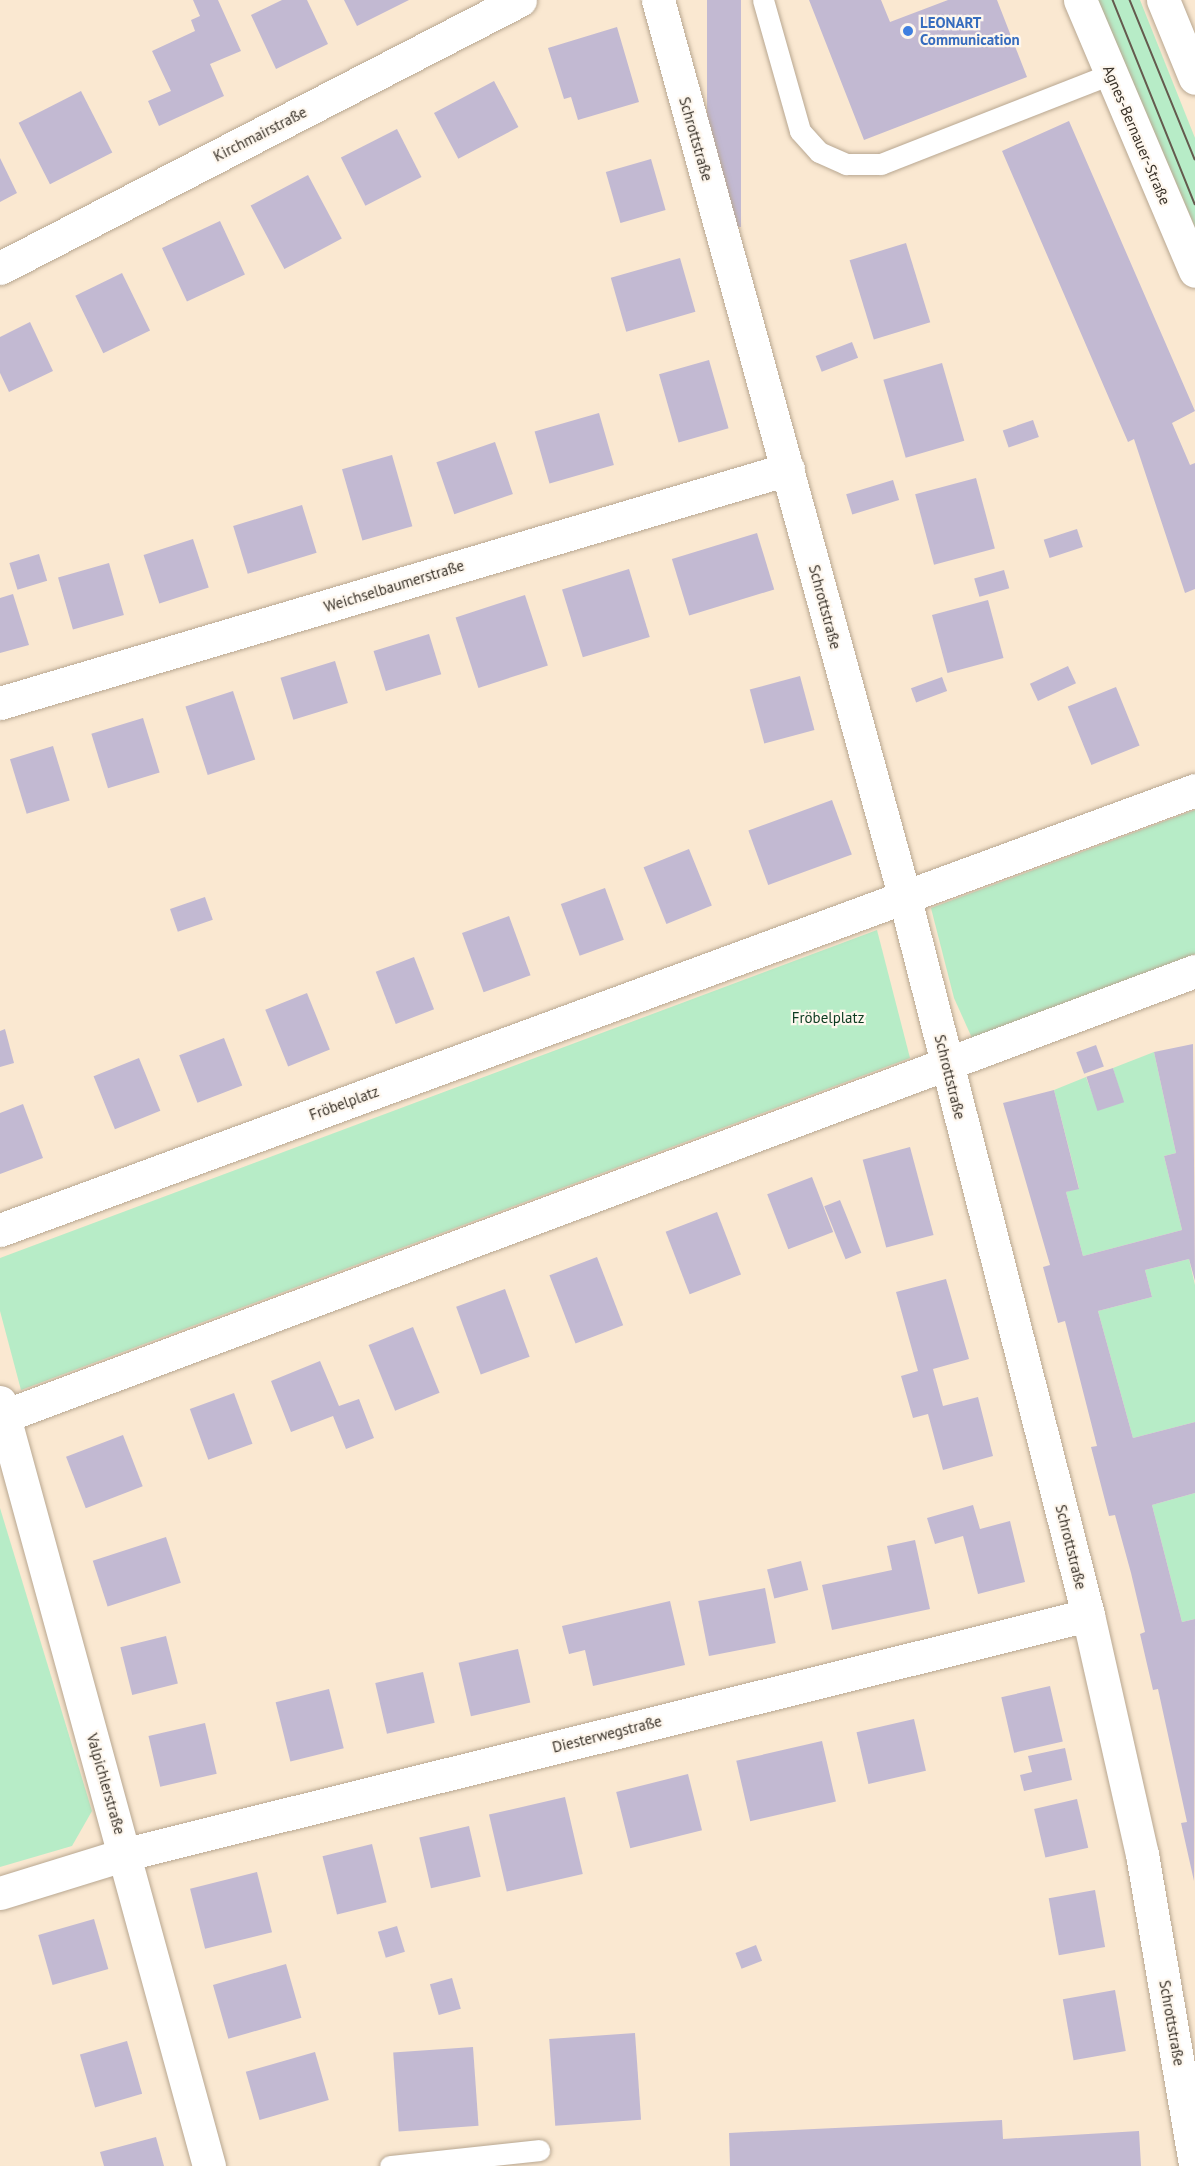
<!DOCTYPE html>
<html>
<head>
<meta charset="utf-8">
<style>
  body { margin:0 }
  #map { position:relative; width:1195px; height:2166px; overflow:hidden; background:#fae8d1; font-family:"PT Sans",sans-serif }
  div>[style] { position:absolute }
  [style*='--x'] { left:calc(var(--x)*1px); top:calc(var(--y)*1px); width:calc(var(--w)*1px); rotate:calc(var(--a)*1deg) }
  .green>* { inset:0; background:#b7ecc7 }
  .building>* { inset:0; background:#c2b9d2; transform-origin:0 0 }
  .roads { filter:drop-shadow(0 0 2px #b8a791) drop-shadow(0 0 2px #b8a791) }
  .lane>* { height:21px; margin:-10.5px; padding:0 10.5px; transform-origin:10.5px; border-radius:10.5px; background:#fff }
  .street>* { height:33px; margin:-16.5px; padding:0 16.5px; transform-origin:16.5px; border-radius:16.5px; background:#fff }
  .secondary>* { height:33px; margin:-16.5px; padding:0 16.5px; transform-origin:16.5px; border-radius:16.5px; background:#fff }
  .tram>* { height:1.5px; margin:-0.75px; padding:0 0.75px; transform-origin:0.75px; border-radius:0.75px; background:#645a4e }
  .dots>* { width:16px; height:16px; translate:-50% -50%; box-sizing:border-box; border:3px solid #fef7ee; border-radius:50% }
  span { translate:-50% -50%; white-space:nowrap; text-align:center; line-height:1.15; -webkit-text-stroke:4.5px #fef7ee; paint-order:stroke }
  .shop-label { font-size:15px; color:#366cbe; font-weight:700 }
  .left { translate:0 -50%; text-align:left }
  .street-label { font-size:15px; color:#383128 }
  .park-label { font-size:15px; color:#0a3a1f }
</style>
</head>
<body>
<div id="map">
  <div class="green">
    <i style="clip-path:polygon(1098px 0,1140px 0,1195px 138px,1195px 227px)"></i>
    <i style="clip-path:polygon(1195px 810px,1195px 954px,972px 1038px,954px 998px,931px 908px)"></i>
    <i style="clip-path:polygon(877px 930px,910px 1058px,21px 1390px,0 1311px,0 1258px)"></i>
    <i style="clip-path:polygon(1154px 1052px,1176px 1153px,1164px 1156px,1182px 1230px,1083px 1256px,1066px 1192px,1079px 1188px,1054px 1090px,1086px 1077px,1098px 1110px,1123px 1102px,1113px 1068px)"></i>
    <i style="clip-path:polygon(1189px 1259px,1195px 1285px,1195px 1422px,1133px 1438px,1098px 1311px,1152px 1297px,1145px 1270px)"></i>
    <i style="clip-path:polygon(1195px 1493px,1195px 1619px,1182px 1622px,1152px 1505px)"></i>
    <i style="clip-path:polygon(0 1508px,92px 1811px,72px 1846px,0 1867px)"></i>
  </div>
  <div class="building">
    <i style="clip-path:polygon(193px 0,218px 0,241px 51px,210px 64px,224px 96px,159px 126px,148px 101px,171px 91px,152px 51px,195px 31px,191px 20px,200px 16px)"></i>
    <i style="clip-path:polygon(282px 0,307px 0,328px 44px,276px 69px,251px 15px)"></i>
    <i style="clip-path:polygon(344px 0,409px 0,357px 26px)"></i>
    <i style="left:707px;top:0;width:34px;height:227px"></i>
    <i style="clip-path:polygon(809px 0,881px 0,890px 22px,948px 0,997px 0,1027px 77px,864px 140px)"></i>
    <i style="clip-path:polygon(617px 27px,639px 102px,578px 120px,571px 97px,564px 99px,548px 48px)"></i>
    <i style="left:494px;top:81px;width:52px;height:68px;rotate:62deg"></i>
    <i style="left:81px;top:91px;width:69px;height:70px;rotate:63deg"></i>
    <i style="clip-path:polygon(1069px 121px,1195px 411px,1172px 423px,1190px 465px,1195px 463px,1195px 589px,1185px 593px,1134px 439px,1128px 442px,1002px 151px)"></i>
    <i style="left:397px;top:129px;width:54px;height:63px;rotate:63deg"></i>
    <i style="clip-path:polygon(0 158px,17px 193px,0 202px)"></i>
    <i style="left:651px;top:159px;width:53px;height:47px;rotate:74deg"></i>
    <i style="left:308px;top:175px;width:72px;height:65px;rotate:62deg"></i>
    <i style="left:220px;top:221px;width:59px;height:64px;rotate:65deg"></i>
    <i style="left:906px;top:243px;width:83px;height:59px;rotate:73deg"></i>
    <i style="left:680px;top:258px;width:56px;height:72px;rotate:74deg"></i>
    <i style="left:122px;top:273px;width:64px;height:52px;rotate:64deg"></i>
    <i style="clip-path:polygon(30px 322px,53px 371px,9px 392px,0 373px,0 337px)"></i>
    <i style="left:852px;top:342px;width:17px;height:39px;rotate:69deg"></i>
    <i style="left:709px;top:360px;width:71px;height:52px;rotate:74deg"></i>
    <i style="left:942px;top:363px;width:81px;height:61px;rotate:74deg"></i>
    <i style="left:599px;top:413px;width:54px;height:67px;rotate:74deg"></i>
    <i style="left:1033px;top:420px;width:18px;height:32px;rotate:71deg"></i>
    <i style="left:495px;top:442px;width:55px;height:62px;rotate:71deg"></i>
    <i style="left:392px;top:455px;width:74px;height:52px;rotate:74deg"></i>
    <i style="left:976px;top:478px;width:73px;height:63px;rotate:75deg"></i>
    <i style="left:893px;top:480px;width:21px;height:49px;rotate:73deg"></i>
    <i style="left:302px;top:505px;width:50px;height:72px;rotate:73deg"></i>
    <i style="left:1077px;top:529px;width:19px;height:35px;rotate:72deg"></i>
    <i style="left:757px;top:533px;width:59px;height:89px;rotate:73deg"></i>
    <i style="left:193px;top:539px;width:51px;height:52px;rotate:72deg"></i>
    <i style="left:39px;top:554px;width:28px;height:31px;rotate:73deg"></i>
    <i style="left:109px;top:563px;width:54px;height:53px;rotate:74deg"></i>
    <i style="left:629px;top:569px;width:71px;height:70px;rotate:73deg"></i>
    <i style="left:1004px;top:570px;width:19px;height:31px;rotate:74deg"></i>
    <i style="clip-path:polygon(13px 594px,29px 645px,0 653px,0 598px)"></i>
    <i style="left:525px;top:595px;width:74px;height:73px;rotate:72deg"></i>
    <i style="left:988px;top:600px;width:60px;height:58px;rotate:75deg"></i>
    <i style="left:429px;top:634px;width:42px;height:58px;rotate:73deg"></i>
    <i style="left:335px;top:661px;width:44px;height:57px;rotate:73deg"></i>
    <i style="left:1068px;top:666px;width:19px;height:42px;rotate:65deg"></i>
    <i style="left:800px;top:676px;width:56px;height:52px;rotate:75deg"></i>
    <i style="left:942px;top:677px;width:15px;height:33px;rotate:70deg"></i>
    <i style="left:1116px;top:687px;width:63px;height:52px;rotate:68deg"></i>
    <i style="left:233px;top:691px;width:72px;height:50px;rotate:72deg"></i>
    <i style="left:143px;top:718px;width:57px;height:54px;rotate:73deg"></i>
    <i style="left:53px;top:746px;width:57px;height:45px;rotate:73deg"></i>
    <i style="left:832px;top:800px;width:58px;height:89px;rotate:70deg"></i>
    <i style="left:689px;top:849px;width:61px;height:49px;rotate:68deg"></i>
    <i style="left:605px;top:888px;width:55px;height:47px;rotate:70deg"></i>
    <i style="left:205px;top:897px;width:24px;height:37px;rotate:71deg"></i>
    <i style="left:509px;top:916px;width:63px;height:50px;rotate:70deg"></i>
    <i style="left:414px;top:957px;width:56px;height:41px;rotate:69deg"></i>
    <i style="left:307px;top:993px;width:61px;height:45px;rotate:68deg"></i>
    <i style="clip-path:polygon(5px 1029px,14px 1063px,0 1067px,0 1031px)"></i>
    <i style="left:224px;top:1038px;width:51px;height:48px;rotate:69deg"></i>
    <i style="clip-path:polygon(1193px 1044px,1195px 1281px,1189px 1259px,1145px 1270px,1152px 1297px,1098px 1311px,1133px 1438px,1195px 1422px,1195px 1493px,1152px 1505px,1182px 1622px,1195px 1619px,1194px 1881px,1181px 1823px,1187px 1822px,1158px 1689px,1153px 1690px,1140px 1634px,1145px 1632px,1131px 1573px,1115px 1515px,1109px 1516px,1091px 1447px,1097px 1446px,1065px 1321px,1058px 1323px,1043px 1267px,1050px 1265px,1003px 1103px,1054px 1090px,1079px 1189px,1066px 1192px,1083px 1256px,1182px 1230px,1164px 1156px,1176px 1153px,1154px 1052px)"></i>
    <i style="left:1096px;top:1045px;width:23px;height:21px;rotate:70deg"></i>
    <i style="left:139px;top:1058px;width:57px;height:49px;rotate:68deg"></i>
    <i style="left:1113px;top:1068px;width:36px;height:28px;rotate:72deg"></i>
    <i style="clip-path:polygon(23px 1104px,43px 1158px,0 1174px,0 1113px)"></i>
    <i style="left:910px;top:1147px;width:91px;height:49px;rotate:75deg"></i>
    <i style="left:812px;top:1177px;width:59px;height:48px;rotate:69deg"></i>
    <i style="left:840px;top:1200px;width:57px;height:17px;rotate:68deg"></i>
    <i style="left:717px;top:1212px;width:67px;height:55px;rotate:69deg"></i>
    <i style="left:597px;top:1257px;width:73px;height:51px;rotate:69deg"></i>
    <i style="clip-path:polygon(946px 1279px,969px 1359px,933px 1369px,943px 1406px,978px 1397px,993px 1456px,943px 1470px,928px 1414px,913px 1418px,901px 1376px,918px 1371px,896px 1292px)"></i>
    <i style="left:505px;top:1289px;width:72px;height:52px;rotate:70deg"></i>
    <i style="left:413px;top:1327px;width:71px;height:48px;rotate:68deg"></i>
    <i style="clip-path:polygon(320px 1361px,339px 1406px,359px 1399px,374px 1438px,346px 1449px,333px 1416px,291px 1432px,271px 1381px)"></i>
    <i style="left:234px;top:1393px;width:54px;height:47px;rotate:70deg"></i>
    <i style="left:123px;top:1435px;width:55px;height:61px;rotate:69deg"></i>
    <i style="clip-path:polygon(973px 1505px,980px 1529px,1010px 1521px,1025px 1582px,978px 1594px,963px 1536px,935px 1544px,927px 1518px)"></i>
    <i style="left:166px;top:1537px;width:48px;height:77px;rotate:72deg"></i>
    <i style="clip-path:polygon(915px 1540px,930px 1609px,832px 1630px,822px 1585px,892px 1570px,887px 1546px)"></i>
    <i style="left:801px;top:1561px;width:30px;height:35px;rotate:76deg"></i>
    <i style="left:765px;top:1588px;width:56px;height:68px;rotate:79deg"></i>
    <i style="clip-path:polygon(670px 1601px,685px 1665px,593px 1686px,585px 1650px,569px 1654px,562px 1626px)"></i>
    <i style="left:166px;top:1636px;width:49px;height:47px;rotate:76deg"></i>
    <i style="left:518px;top:1649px;width:55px;height:61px;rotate:77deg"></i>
    <i style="left:423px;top:1672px;width:52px;height:49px;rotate:77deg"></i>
    <i style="left:1050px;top:1686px;width:57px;height:50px;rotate:77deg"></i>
    <i style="left:329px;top:1689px;width:61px;height:55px;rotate:76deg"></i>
    <i style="left:914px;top:1719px;width:53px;height:59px;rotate:77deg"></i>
    <i style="left:205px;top:1723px;width:52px;height:58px;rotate:77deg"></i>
    <i style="left:822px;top:1741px;width:62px;height:88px;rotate:77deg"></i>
    <i style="clip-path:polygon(1065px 1748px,1072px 1780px,1024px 1791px,1020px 1775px,1032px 1772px,1028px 1756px)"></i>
    <i style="left:688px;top:1774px;width:58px;height:74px;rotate:76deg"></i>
    <i style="left:565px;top:1797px;width:79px;height:78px;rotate:77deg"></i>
    <i style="left:1077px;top:1799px;width:50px;height:44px;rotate:77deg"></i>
    <i style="left:469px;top:1826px;width:52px;height:51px;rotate:77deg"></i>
    <i style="left:372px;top:1844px;width:60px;height:51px;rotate:76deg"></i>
    <i style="left:257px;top:1872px;width:62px;height:69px;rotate:76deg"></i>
    <i style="left:1095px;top:1890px;width:58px;height:47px;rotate:80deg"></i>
    <i style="left:94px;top:1919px;width:52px;height:58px;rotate:74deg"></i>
    <i style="left:397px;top:1926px;width:27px;height:20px;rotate:73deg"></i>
    <i style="left:756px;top:1945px;width:17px;height:22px;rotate:69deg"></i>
    <i style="left:286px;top:1964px;width:56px;height:76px;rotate:74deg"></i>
    <i style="left:452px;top:1978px;width:32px;height:23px;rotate:74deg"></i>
    <i style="left:1115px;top:1990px;width:62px;height:53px;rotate:80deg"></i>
    <i style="left:635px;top:2033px;width:87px;height:86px;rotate:86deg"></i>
    <i style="left:127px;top:2041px;width:55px;height:49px;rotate:74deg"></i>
    <i style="left:473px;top:2047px;width:79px;height:80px;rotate:86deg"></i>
    <i style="left:315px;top:2052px;width:50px;height:72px;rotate:74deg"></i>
    <i style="clip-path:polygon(1002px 2120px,1003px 2139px,1139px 2131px,1141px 2166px,730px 2166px,729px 2133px)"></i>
    <i style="clip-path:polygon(156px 2137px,164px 2166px,104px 2166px,100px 2152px)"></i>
  </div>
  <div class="roads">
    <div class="lane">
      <i style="--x:763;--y:0;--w:136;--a:74.2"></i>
      <i style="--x:800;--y:131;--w:28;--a:48"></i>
      <i style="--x:819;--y:152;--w:30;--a:24"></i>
      <i style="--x:846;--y:164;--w:35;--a:0"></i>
      <i style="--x:881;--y:164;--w:247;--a:-21.4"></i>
      <i style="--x:390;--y:2166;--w:150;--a:-6.1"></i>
    </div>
    <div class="street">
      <i style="--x:658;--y:0;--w:928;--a:74.63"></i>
      <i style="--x:904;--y:895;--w:743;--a:75.66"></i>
      <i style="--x:1088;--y:1615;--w:245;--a:77.3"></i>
      <i style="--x:1142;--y:1854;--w:315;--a:80.3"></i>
      <i style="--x:0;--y:268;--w:585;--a:-27.27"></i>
      <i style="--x:0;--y:703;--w:822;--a:-16.54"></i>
      <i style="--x:0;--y:1230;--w:1273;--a:-20.21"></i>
      <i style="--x:0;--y:1402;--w:792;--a:74.7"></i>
      <i style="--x:4;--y:1416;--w:1271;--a:-20.49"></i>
      <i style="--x:0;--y:1893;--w:132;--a:-17.2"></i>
      <i style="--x:126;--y:1854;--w:991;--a:-13.95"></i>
    </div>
    <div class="secondary">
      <i style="--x:1080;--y:0;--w:294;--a:67"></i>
      <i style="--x:1163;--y:0;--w:84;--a:67.7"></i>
    </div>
  </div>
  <div class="tram">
    <i style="--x:1113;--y:0;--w:220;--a:68.1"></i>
    <i style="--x:1130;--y:0;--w:172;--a:67.8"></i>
  </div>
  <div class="dots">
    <i style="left:908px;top:31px;background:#3f7fe0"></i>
  </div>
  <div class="shop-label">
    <span class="left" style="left:920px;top:31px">LEONART<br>Communication</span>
  </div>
  <div class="street-label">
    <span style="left:260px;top:134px;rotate:-27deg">Kirchmairstraße</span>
    <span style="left:1137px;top:135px;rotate:67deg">Agnes-Bernauer-Straße</span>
    <span style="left:696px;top:139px;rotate:74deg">Schrottstraße</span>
    <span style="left:394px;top:586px;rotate:-17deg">Weichselbaumerstraße</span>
    <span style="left:825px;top:607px;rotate:75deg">Schrottstraße</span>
    <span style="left:950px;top:1077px;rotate:76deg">Schrottstraße</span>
    <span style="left:344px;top:1103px;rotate:-20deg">Fröbelplatz</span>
    <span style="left:1071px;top:1547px;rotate:76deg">Schrottstraße</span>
    <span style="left:607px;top:1734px;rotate:-14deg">Diesterwegstraße</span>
    <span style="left:106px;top:1784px;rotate:74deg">Valpichlerstraße</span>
    <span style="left:1172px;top:2023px;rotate:80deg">Schrottstraße</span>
  </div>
  <div class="park-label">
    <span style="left:828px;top:1018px">Fröbelplatz</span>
  </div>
</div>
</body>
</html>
